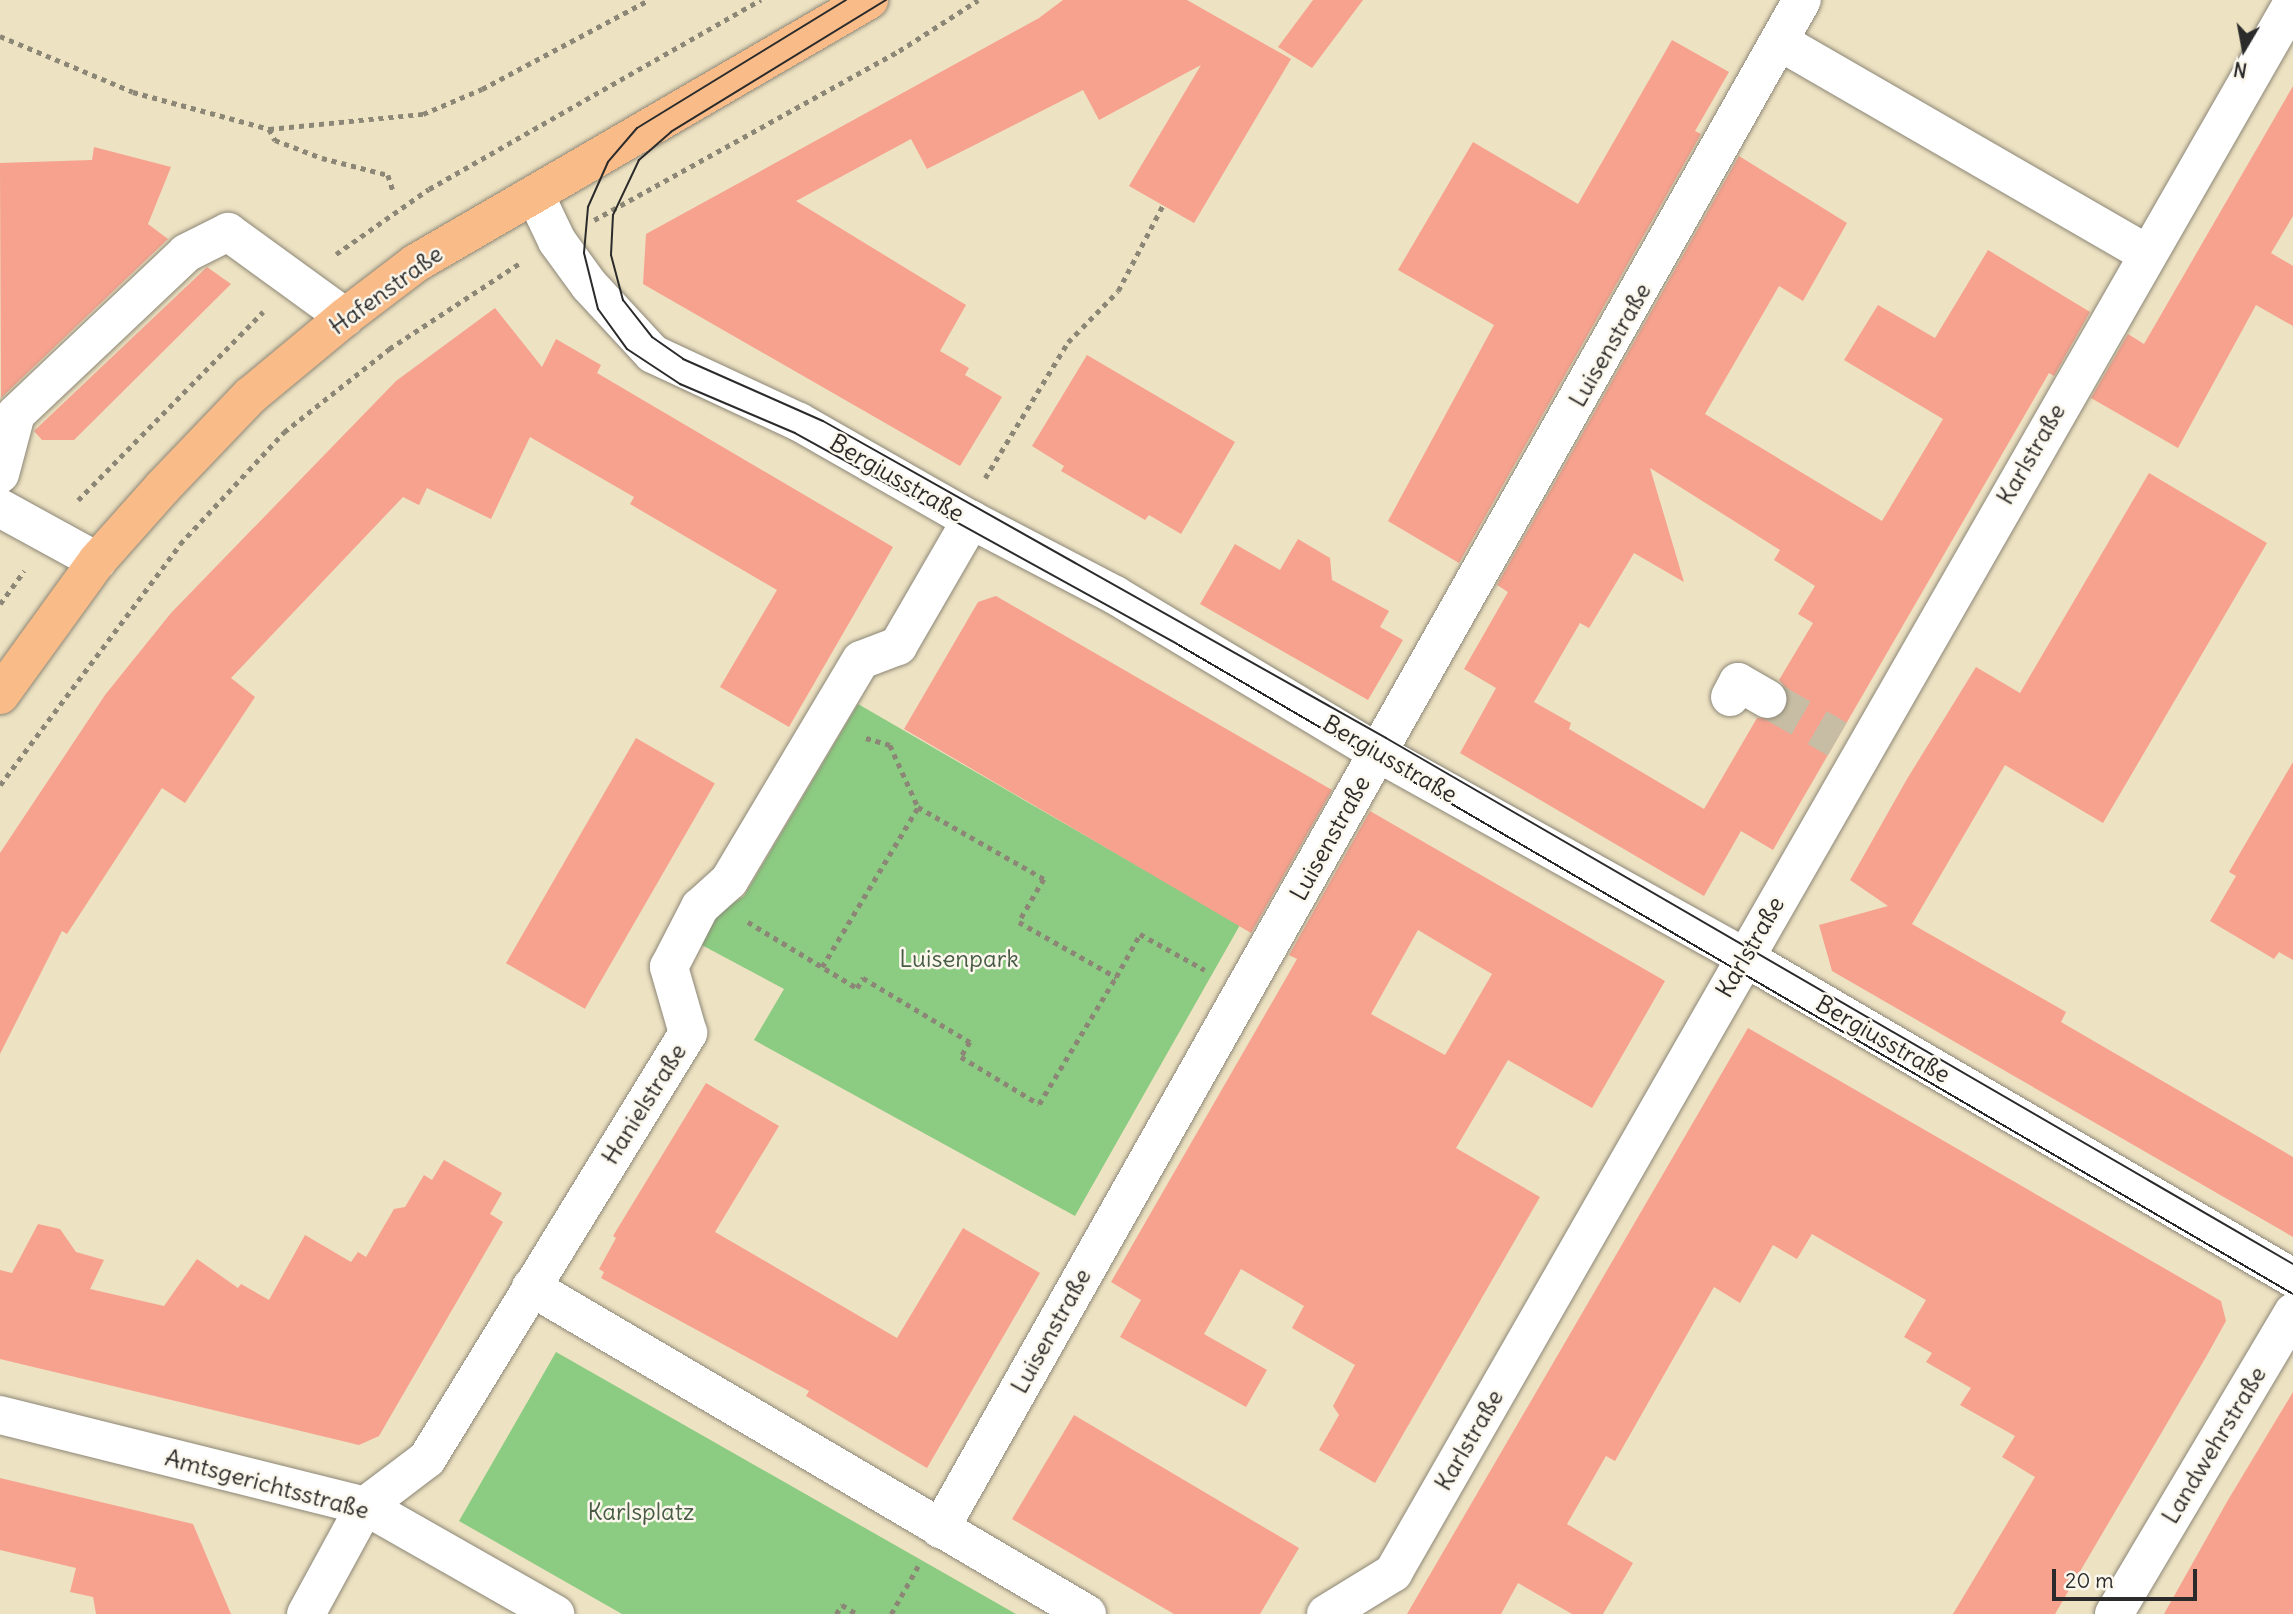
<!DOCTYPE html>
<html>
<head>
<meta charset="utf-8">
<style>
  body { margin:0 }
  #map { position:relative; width:2293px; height:1614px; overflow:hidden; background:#ede2c2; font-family:Delius,sans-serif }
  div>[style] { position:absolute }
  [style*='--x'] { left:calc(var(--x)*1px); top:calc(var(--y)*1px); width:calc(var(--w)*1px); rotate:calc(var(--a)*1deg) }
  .green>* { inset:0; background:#8ccb82 }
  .building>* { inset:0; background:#f6a28f; transform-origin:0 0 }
  .minor-tunnel>* { height:38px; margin-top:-19px; transform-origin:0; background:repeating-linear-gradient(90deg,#c6bda4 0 38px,transparent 0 57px) }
  .path>* { height:4.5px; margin-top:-2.25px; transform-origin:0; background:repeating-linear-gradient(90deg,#8c8676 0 5px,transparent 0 10px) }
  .roads { filter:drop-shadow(0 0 2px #8c8676) drop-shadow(0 0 2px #8c8676) }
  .minor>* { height:38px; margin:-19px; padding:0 19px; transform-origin:19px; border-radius:19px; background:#fff }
  .major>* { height:38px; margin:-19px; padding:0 19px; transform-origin:19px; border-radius:19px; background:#f9bc89 }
  .tram>* { height:2px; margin:-1px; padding:0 1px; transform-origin:1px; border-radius:1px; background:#2b2b2b }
  span { translate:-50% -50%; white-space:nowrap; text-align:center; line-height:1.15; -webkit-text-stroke:5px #fbf7ec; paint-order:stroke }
  .street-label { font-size:24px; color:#2b2b2b }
  .park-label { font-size:24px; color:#485b45 }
  .north { position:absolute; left:2209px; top:14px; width:70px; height:70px; -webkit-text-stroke:5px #fbf7ec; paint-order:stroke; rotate:190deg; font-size:19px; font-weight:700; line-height:28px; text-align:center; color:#2b2b2b }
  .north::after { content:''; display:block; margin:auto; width:24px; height:32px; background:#2b2b2b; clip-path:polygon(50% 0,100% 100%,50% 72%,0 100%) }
  .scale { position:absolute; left:2052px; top:1569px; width:145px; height:32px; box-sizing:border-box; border:4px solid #2b2b2b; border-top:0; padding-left:9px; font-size:21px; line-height:24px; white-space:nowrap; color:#2b2b2b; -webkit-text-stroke:5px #fbf7ec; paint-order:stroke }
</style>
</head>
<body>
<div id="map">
  <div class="green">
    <i style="clip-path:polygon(858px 704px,1240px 925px,1075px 1216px,754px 1040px,784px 989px,698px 943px,708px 920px,744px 896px)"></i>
    <i style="clip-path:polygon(556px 1352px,1016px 1614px,622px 1614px,459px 1521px)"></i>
  </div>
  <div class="building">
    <i style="clip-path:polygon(1063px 0,1187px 0,1291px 59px,1194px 223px,1129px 186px,1201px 65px,1099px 120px,1083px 90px,927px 169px,911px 139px,796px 201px,966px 305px,940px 351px,969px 368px,965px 375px,1002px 397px,960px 466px,643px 284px,646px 234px,1039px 18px)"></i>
    <i style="clip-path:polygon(1313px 0,1363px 0,1312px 68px,1278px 47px)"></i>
    <i style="clip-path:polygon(1672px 40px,1729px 72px,1695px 131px,1701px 134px,1459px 563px,1388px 521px,1494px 325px,1398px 270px,1473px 142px,1578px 204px)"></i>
    <i style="clip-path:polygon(2293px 86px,2293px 216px,2271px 253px,2293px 266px,2293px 326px,2256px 305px,2178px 448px,2091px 398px,2128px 334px,2144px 344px)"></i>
    <i style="clip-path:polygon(94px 147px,171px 167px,148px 224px,168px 239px,1px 398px,0 163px,92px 160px)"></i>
    <i style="clip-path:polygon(evenodd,1739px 156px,1847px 223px,1803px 301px,1779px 286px,1705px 414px,1882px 521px,1943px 419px,1844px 360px,1878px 305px,1935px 338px,1988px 250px,2090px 312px,2054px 376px,2049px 373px,1773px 850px,1741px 831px,1704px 896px,1460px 753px,1496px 688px,1464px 669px,1508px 592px,1497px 585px,1739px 156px,1650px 468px,1780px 550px,1774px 560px,1815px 586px,1798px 614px,1813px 623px,1779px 680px,1787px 689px,1787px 709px,1778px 718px,1757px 718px,1704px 809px,1569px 729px,1571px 723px,1534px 702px,1580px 623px,1589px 628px,1634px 553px,1684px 582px,1650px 468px)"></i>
    <i style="clip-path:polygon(207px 267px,231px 284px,74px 440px,42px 440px,34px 431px)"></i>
    <i style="clip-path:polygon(495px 308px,542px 367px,556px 339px,601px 365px,597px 373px,893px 547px,789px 727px,720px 687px,777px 590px,630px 504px,634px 497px,530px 437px,491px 519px,427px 488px,419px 505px,403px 497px,231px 678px,255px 697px,185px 803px,162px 788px,67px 934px,62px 931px,0 1054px,0 853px,105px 695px,171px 613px,396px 381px)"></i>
    <i style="clip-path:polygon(1087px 355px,1235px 442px,1181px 534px,1149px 515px,1145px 520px,1061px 471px,1064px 466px,1032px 446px)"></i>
    <i style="clip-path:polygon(2149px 473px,2267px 543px,2103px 823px,2005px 765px,1912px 924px,2066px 1012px,2061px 1022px,2293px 1157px,2293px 1237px,1832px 971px,1819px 925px,1888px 906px,1850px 880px,1907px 779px,1976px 667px,2020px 693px)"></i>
    <i style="clip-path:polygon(1298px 539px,1330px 558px,1332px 580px,1389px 611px,1380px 627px,1403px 640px,1368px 700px,1200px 604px,1235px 544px,1280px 570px)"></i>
    <i style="clip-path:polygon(996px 596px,1332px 790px,1251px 933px,904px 729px,978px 602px)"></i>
    <i style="left:636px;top:738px;width:91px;height:260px;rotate:30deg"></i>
    <i style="clip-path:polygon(2293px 762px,2293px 960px,2279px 952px,2274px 959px,2210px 921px,2236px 876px,2229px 872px)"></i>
    <i style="clip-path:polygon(evenodd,1370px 811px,1665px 981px,1592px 1108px,1508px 1060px,1456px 1148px,1540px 1197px,1375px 1483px,1319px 1450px,1339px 1415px,1333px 1406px,1355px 1365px,1292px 1328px,1304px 1306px,1241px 1269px,1204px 1334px,1267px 1370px,1246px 1407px,1120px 1337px,1141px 1300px,1111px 1282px,1297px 959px,1289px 955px,1370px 811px,1418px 930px,1492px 974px,1445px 1055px,1371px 1014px,1418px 930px)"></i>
    <i style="clip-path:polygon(1748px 1028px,2221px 1301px,2226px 1321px,2206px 1357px,2055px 1614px,1953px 1614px,2035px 1477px,2002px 1457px,2015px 1436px,1960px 1405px,1971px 1388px,1926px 1362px,1932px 1353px,1904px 1337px,1926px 1300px,1812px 1234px,1797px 1259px,1773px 1245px,1740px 1303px,1714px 1287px,1615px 1461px,1606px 1456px,1567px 1524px,1633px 1563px,1603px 1614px,1572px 1614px,1518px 1583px,1501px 1614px,1407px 1614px)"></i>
    <i style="clip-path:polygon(706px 1083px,779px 1126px,715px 1232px,897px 1338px,963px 1228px,1040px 1273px,927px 1468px,806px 1396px,809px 1391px,601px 1278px,604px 1272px,599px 1269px,616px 1238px,613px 1236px)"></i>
    <i style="clip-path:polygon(444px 1160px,502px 1193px,490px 1214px,503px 1222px,379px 1436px,359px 1445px,0 1359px,0 1270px,12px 1273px,38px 1224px,60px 1229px,76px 1252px,104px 1260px,90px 1289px,164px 1306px,197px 1259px,238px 1288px,241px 1284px,269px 1300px,305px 1235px,351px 1262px,358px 1252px,366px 1257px,394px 1209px,405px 1207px,424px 1175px,432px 1180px)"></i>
    <i style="clip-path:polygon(2293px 1392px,2293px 1614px,2164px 1614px,2228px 1500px)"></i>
    <i style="clip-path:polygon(1074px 1415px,1299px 1548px,1260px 1614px,1174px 1614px,1012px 1519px)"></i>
    <i style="clip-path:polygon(0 1478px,193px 1524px,231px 1614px,96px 1614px,93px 1597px,70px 1592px,76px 1568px,0 1550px)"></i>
  </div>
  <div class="minor-tunnel">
    <i style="--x:1768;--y:699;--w:80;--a:30.1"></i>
  </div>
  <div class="path">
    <i style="--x:0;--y:36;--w:144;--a:22.8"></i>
    <i style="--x:133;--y:92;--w:141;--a:15.2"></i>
    <i style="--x:269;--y:129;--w:155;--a:-5.6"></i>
    <i style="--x:423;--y:114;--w:64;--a:-23"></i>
    <i style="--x:482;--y:89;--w:189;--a:-28.1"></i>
    <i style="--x:269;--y:129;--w:13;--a:61"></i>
    <i style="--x:275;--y:140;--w:50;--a:21"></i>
    <i style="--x:322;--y:158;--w:68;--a:14.4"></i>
    <i style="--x:388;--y:175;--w:16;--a:72"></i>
    <i style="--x:594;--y:220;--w:349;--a:-29"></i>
    <i style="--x:899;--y:51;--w:94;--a:-32.8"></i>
    <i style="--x:336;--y:254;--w:113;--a:-35"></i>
    <i style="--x:429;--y:189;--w:382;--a:-29.7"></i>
    <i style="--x:985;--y:478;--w:159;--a:-58.6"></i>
    <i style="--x:1068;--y:342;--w:71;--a:-45.6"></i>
    <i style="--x:1118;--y:291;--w:97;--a:-62.4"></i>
    <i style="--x:78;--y:500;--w:264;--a:-45.5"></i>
    <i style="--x:0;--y:604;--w:41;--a:-54"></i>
    <i style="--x:866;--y:738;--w:25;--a:16"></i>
    <i style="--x:890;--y:745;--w:68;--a:65.7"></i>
    <i style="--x:918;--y:807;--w:145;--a:29.7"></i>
    <i style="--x:1044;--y:879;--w:50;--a:120.2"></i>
    <i style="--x:1019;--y:922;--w:112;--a:29.6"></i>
    <i style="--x:1116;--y:977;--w:49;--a:-60.8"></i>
    <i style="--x:1140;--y:934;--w:74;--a:29"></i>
    <i style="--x:0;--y:785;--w:301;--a:-53.2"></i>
    <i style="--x:180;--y:544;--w:153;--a:-47.1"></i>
    <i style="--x:284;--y:432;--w:134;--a:-38.3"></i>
    <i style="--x:389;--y:349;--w:157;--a:-33.3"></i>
    <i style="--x:748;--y:922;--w:127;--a:31.2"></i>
    <i style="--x:857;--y:988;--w:12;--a:-59"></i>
    <i style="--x:863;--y:978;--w:125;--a:30.9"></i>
    <i style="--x:970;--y:1042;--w:17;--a:121"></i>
    <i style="--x:961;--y:1057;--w:91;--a:31.1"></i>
    <i style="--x:1039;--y:1104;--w:149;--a:-58.8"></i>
    <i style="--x:822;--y:967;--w:187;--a:-59"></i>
    <i style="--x:836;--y:1614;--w:11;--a:-56"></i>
    <i style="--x:842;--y:1605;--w:17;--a:31"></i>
    <i style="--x:891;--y:1614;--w:55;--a:-60.6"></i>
  </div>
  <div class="roads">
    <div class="minor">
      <i style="--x:1782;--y:43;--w:419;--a:30"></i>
      <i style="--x:535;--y:195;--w:51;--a:64.4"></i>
      <i style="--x:557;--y:241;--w:54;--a:54"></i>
      <i style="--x:589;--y:285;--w:94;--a:47.2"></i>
      <i style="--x:653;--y:354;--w:161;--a:25"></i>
      <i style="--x:799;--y:422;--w:198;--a:29.7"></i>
      <i style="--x:971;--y:520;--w:162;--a:27.5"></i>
      <i style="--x:1115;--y:595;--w:307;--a:31"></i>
      <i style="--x:1378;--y:753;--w:419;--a:29.1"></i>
      <i style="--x:1744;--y:957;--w:636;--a:30.31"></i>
      <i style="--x:0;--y:474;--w:62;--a:-75.1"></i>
      <i style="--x:16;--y:414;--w:234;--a:-43.4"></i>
      <i style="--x:186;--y:253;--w:47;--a:-26.6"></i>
      <i style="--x:228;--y:232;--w:145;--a:36"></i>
      <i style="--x:0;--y:508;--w:111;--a:28.7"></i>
      <i style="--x:1730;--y:697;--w:17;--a:-62"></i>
      <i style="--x:1738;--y:682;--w:34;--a:30"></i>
      <i style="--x:531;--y:1287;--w:645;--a:30.46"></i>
      <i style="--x:0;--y:1415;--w:376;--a:14"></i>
      <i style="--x:365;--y:1506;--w:219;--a:29.6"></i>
      <i style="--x:940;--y:1529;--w:1755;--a:-60.59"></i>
      <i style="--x:306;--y:1614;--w:123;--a:-61.4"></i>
      <i style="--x:365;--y:1506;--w:78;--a:-37.2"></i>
      <i style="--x:427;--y:1459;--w:500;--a:-58.5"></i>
      <i style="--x:688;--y:1033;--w:69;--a:-106.1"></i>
      <i style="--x:669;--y:967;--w:68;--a:-62.7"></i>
      <i style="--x:700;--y:907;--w:39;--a:-42"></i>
      <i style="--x:729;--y:881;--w:257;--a:-59.2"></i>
      <i style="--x:861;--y:660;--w:40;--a:-21"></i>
      <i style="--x:898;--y:646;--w:146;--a:-59.9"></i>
      <i style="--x:1326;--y:1614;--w:79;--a:-31.5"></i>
      <i style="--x:1393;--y:1573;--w:1811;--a:-60.19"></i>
      <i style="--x:2114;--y:1614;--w:351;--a:-59.3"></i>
    </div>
    <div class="major">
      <i style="--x:0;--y:695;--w:165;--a:-54.1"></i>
      <i style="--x:97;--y:561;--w:99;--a:-48.3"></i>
      <i style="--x:163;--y:487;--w:126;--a:-46.3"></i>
      <i style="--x:250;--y:396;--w:124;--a:-39.7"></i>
      <i style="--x:345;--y:317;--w:89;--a:-37.3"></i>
      <i style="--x:416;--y:263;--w:524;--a:-30.14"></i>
    </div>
  </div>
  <div class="tram">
    <i style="--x:846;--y:0;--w:245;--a:148.5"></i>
    <i style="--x:637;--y:128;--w:45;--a:130.5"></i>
    <i style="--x:608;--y:162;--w:49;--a:114"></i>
    <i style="--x:588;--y:207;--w:46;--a:95"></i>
    <i style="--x:584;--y:253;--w:58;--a:76"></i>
    <i style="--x:598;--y:309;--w:49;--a:54.1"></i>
    <i style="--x:627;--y:349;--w:64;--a:33.4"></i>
    <i style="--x:680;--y:384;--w:125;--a:23.1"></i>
    <i style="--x:795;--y:433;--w:436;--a:28.9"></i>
    <i style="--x:1177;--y:644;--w:1291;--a:30.22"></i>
    <i style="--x:886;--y:0;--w:252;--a:148.5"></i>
    <i style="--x:671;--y:132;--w:43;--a:138.8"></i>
    <i style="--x:639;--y:160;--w:61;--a:115.3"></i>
    <i style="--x:613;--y:215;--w:40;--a:92.9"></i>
    <i style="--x:611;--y:255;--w:47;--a:75.1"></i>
    <i style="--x:623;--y:300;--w:47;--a:51.9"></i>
    <i style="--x:652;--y:337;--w:38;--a:35"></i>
    <i style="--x:683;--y:359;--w:153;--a:23.9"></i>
    <i style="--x:823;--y:421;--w:646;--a:29.38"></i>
    <i style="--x:1386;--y:738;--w:1048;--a:30.11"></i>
  </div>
  <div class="street-label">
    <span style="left:386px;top:290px;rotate:-36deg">Hafenstraße</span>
    <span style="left:1610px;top:345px;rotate:-60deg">Luisenstraße</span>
    <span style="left:2031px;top:454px;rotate:-60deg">Karlstraße</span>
    <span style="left:897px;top:478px;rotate:30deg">Bergiusstraße</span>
    <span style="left:1390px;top:759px;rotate:30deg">Bergiusstraße</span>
    <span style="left:1330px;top:838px;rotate:-61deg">Luisenstraße</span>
    <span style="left:1750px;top:947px;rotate:-60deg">Karlstraße</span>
    <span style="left:1883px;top:1039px;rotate:30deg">Bergiusstraße</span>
    <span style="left:644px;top:1104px;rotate:-58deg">Hanielstraße</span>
    <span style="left:1051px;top:1331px;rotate:-61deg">Luisenstraße</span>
    <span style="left:1469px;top:1440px;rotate:-60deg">Karlstraße</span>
    <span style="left:2214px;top:1445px;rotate:-59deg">Landwehrstraße</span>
    <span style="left:267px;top:1484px;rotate:15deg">Amtsgerichtsstraße</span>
  </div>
  <div class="park-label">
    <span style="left:959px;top:959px">Luisenpark</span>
    <span style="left:641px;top:1512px">Karlsplatz</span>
  </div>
  <div class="north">N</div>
  <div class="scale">20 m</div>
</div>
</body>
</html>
